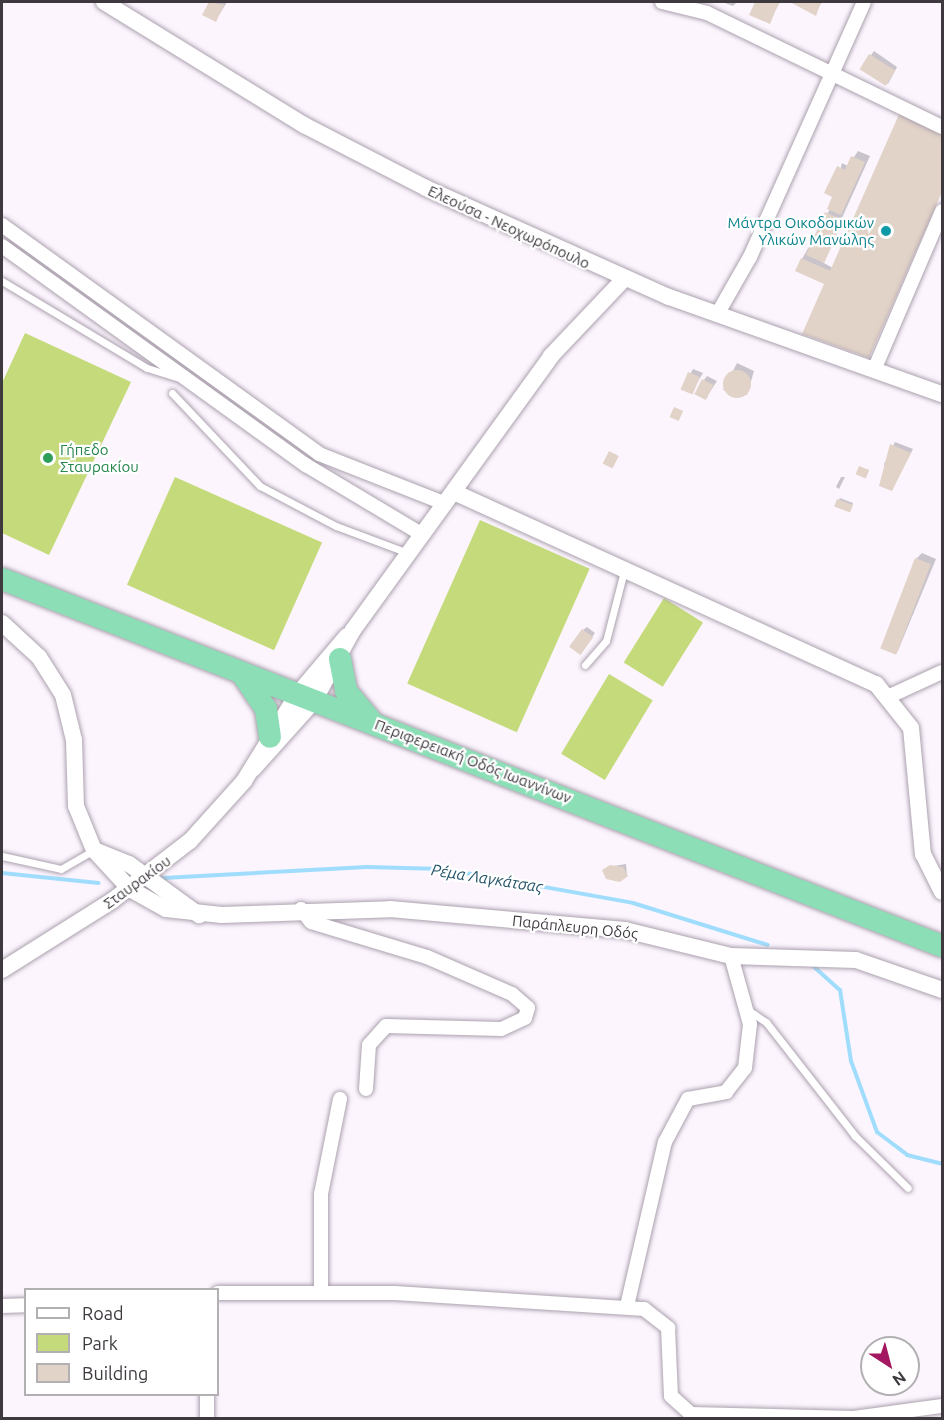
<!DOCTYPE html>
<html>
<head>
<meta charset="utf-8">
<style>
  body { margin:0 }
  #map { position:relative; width:944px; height:1420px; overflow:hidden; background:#fcf5fe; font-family:Ubuntu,sans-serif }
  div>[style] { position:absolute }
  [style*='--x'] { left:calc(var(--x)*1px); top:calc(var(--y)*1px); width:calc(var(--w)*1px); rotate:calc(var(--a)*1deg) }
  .green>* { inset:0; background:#c5da7a; transform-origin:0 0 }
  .shadow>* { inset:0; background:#0003 }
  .stream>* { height:4px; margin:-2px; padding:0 2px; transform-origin:2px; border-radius:2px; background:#a0ddfc }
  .building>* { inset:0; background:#e2d3c8; transform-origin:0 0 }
  .round { border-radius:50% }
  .roads { filter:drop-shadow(0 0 2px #aba1ae) drop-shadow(0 0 2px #aba1ae) }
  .service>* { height:7px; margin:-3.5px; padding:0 3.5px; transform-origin:3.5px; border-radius:3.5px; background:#fff }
  .minor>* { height:14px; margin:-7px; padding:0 7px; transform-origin:7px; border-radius:7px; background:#fff }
  .tertiary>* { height:16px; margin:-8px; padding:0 8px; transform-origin:8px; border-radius:8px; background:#fff }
  .trunk>* { height:22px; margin:-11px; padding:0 11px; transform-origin:11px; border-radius:11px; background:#8bdeb6 }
  .dots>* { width:16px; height:16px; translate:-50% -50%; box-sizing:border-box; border:3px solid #fff; border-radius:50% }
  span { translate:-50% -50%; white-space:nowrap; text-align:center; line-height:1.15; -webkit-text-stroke:4.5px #fff; paint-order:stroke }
  .culture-label { font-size:15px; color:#0d838f }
  .right { translate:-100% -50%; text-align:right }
  .street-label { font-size:15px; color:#3e393f }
  .leisure-label { font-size:15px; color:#27864d }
  .left { translate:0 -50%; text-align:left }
  .water-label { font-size:16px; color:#245369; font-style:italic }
  .frame { position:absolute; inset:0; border:3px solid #3e393f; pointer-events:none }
  .legend { position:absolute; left:24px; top:1288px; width:195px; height:108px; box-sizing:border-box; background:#fff; border:2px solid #b2b0b2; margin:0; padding:8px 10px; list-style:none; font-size:18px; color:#3e393f }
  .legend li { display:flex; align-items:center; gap:12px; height:30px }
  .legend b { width:30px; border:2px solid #b2b0b2 }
  .north { position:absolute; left:860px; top:1336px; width:60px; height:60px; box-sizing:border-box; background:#fff; border:2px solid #b2b0b2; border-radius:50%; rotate:144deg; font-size:16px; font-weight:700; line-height:24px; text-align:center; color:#3e393f }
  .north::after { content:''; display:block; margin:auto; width:21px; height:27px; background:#a31860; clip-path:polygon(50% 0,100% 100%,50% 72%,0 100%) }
</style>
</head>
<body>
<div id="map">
  <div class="green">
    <i style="clip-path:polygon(25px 333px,131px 382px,49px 555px,2px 533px,2px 383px)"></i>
    <i style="left:175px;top:477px;width:161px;height:118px;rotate:24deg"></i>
    <i style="left:480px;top:520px;width:120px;height:179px;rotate:24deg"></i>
    <i style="left:664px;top:598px;width:46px;height:76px;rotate:32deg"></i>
    <i style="left:609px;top:674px;width:51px;height:93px;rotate:31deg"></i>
  </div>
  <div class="shadow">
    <i style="clip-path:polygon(211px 2px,227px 2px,216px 20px,204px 15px)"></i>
    <i style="clip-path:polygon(722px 2px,737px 2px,733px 6px)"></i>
    <i style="clip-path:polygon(759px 2px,780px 2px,769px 22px,751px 15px)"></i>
    <i style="clip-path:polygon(795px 2px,822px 2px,815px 14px)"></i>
    <i style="clip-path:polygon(874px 51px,897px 67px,888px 84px,861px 69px)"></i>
    <i style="clip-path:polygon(942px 124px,942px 188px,869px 357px,828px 278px,802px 259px,830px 209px,842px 163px,848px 166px,858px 151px,870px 156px,822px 262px,833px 268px)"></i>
    <i style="clip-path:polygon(737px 363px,754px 371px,747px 395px,723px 390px)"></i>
    <i style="clip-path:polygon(693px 369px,703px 373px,691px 393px,682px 389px)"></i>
    <i style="clip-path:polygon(707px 376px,717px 381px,706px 398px,704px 380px)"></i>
    <i style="clip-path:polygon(895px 442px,913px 449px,892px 489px,884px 464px)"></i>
    <i style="clip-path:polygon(841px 477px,845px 477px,839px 489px,836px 487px)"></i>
    <i style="clip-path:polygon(840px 498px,853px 503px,851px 509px,836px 505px)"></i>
    <i style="clip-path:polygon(922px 553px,936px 559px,897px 653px,916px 559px)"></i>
    <i style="clip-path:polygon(587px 627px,595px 633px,583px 649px,583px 630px)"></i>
    <i style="clip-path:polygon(626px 864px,627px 875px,607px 867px)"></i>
  </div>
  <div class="stream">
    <i style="--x:2;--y:873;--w:97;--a:5.9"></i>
    <i style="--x:163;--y:878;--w:204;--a:-3.1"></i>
    <i style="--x:367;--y:867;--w:76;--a:1.5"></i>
    <i style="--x:443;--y:869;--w:193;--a:10.1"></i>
    <i style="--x:633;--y:903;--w:141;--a:17.3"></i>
    <i style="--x:812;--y:965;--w:38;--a:42"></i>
    <i style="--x:840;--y:990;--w:72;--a:81.2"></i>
    <i style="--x:851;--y:1061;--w:76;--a:69.9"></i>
    <i style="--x:877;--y:1132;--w:38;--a:37"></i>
    <i style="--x:907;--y:1155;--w:36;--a:14"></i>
  </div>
  <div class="building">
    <i style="clip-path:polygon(209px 2px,224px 5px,216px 22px,202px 15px)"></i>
    <i style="clip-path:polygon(755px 2px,779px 2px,770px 24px,749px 15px)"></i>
    <i style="clip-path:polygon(790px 2px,821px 2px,816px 16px)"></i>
    <i style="left:869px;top:54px;width:31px;height:18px;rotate:32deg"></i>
    <i style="clip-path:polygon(900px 112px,942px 132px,942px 192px,869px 358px,802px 334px,824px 284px,795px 271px,801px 258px,830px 271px)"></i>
    <i style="clip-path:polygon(851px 156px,865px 162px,841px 215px,827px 209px,832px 197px,824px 193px,837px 166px,845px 170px)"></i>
    <i style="left:825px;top:212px;width:20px;height:47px;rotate:24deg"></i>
    <i class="round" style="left:723px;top:370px;width:28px;height:28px"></i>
    <i style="left:688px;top:372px;width:13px;height:19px;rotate:23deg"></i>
    <i style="left:702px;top:379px;width:13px;height:17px;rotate:27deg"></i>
    <i style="left:674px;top:407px;width:10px;height:11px;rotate:24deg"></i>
    <i style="clip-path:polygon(890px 444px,911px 453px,892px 491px,879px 486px)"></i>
    <i style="left:609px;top:451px;width:11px;height:14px;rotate:27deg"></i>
    <i style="left:859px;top:466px;width:11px;height:9px;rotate:22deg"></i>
    <i style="left:837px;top:499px;width:17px;height:8px;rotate:21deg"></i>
    <i style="left:915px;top:558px;width:17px;height:97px;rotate:21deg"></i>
    <i style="left:582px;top:629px;width:14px;height:22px;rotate:36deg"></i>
    <i style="clip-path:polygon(610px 865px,623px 867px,628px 876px,620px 882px,606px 879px,602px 870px)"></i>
  </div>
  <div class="roads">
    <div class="service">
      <i style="--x:2;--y:281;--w:169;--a:31"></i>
      <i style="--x:147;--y:368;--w:31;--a:17"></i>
      <i style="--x:172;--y:393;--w:128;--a:46.6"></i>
      <i style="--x:260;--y:486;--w:86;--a:27.8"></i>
      <i style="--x:336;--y:526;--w:77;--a:20.6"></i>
      <i style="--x:585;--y:665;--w:32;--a:-49"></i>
      <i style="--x:606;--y:641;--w:72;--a:-75.6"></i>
      <i style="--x:2;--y:856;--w:60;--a:12.4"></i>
      <i style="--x:61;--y:869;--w:38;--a:-30"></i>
      <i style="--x:748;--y:1010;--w:22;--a:34"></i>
      <i style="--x:766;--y:1022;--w:145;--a:52"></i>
      <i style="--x:855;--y:1136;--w:74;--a:44.5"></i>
    </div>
    <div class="minor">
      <i style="--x:662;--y:2;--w:46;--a:13.7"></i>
      <i style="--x:707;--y:13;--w:261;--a:25.9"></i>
      <i style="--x:2;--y:225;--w:391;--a:35.8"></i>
      <i style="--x:319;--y:454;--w:136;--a:21.5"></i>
      <i style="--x:2;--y:246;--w:375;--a:35.8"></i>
      <i style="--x:306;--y:465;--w:136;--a:30.9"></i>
      <i style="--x:718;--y:313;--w:64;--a:-60.3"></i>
      <i style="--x:750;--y:257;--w:279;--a:-65.9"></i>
      <i style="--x:874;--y:370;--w:173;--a:-66.8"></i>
      <i style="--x:890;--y:696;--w:57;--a:-24.8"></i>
      <i style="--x:301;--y:909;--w:16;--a:52"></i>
      <i style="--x:311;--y:922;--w:121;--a:16.8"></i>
      <i style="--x:427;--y:957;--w:93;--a:23.5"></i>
      <i style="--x:512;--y:994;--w:21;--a:41"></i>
      <i style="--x:528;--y:1008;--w:10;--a:107"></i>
      <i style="--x:525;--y:1018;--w:26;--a:155"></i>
      <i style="--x:501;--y:1029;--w:115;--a:-178.5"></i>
      <i style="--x:386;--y:1026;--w:25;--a:132"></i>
      <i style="--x:369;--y:1045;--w:44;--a:93.9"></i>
      <i style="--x:321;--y:1291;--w:97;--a:-90"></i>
      <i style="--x:321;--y:1194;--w:97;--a:-78.7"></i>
      <i style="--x:218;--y:1293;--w:177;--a:0"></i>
      <i style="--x:395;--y:1293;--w:250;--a:3.7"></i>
      <i style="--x:644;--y:1309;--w:31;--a:38"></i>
      <i style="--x:668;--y:1328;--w:68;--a:87.5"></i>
      <i style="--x:671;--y:1396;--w:27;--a:42"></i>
      <i style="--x:691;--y:1414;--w:163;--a:1.4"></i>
      <i style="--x:854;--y:1418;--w:89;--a:-7.8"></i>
      <i style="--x:2;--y:1306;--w:24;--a:-2"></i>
      <i style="--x:627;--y:1306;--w:168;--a:-77"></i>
      <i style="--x:665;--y:1142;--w:49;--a:-61.9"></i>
      <i style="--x:688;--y:1099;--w:39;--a:-10"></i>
      <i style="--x:726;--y:1092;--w:31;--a:-52"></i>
      <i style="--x:745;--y:1068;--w:44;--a:-83.5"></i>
      <i style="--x:750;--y:1024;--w:71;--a:-105.6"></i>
      <i style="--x:207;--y:1394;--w:24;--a:90"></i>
    </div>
    <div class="tertiary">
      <i style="--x:104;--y:2;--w:235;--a:31.6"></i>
      <i style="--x:304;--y:125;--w:137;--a:27.3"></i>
      <i style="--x:426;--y:188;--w:266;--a:24.2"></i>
      <i style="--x:669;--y:297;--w:290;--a:19.6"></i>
      <i style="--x:454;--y:492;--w:464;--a:24.5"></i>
      <i style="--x:876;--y:684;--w:56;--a:51.5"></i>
      <i style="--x:911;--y:728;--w:127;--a:84.6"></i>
      <i style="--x:923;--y:854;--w:42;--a:63.4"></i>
      <i style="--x:2;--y:623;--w:50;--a:42.6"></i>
      <i style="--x:39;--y:657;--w:45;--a:57.7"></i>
      <i style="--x:63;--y:695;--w:46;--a:76.3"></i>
      <i style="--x:74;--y:740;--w:66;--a:88.3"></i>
      <i style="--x:76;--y:806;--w:48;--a:67.8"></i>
      <i style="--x:94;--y:850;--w:53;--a:47.3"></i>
      <i style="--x:130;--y:889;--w:41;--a:29.1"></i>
      <i style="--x:166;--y:909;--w:56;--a:6.1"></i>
      <i style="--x:222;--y:915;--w:168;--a:-2"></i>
      <i style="--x:390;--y:909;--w:236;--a:5.1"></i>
      <i style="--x:625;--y:930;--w:109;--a:13.8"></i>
      <i style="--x:731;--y:956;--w:125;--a:1.8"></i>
      <i style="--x:856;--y:960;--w:91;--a:19.2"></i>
      <i style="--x:253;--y:769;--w:91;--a:-48.1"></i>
      <i style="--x:314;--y:701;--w:81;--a:-61.2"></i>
      <i style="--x:353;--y:630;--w:338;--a:-54.1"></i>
      <i style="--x:551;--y:356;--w:106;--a:-46.5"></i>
      <i style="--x:94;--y:850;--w:38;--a:22"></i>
      <i style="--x:129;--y:864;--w:87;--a:36.1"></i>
      <i style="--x:2;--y:970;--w:131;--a:-32.2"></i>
      <i style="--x:113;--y:900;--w:97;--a:-37.5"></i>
      <i style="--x:190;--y:841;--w:81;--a:-48"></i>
      <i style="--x:244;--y:781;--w:101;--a:-58.4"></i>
      <i style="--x:297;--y:695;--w:77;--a:-49.7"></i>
    </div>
    <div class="trunk">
      <i style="--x:2;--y:579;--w:1009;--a:21.33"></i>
      <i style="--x:340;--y:659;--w:33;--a:79"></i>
      <i style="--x:346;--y:691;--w:39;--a:50"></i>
      <i style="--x:243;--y:675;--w:41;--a:55.9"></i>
      <i style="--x:266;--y:709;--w:28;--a:82"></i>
    </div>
  </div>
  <div class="dots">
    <i style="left:886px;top:231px;background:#0f9aa8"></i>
    <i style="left:48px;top:458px;background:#2e9e5b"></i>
  </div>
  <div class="culture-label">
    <span class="right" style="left:874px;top:231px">Μάντρα Οικοδομικών<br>Υλικών Μανώλης</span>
  </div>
  <div class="street-label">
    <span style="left:509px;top:227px;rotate:25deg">Ελεούσα - Νεοχωρόπουλο</span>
    <span style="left:473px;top:761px;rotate:21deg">Περιφερειακή Οδός Ιωαννίνων</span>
    <span style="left:137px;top:882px;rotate:-36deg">Σταυρακίου</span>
    <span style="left:575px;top:927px;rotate:6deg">Παράπλευρη Οδός</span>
  </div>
  <div class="leisure-label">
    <span class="left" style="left:60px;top:458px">Γήπεδο<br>Σταυρακίου</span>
  </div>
  <div class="water-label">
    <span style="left:487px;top:878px;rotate:9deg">Ρέμα Λαγκάτσας</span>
  </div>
  <div class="frame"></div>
  <ul class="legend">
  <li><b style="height:8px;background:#fff"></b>Road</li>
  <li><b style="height:16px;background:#c5da7a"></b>Park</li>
  <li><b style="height:16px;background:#e2d3c8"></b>Building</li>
  </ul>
  <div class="north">N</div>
</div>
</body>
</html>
